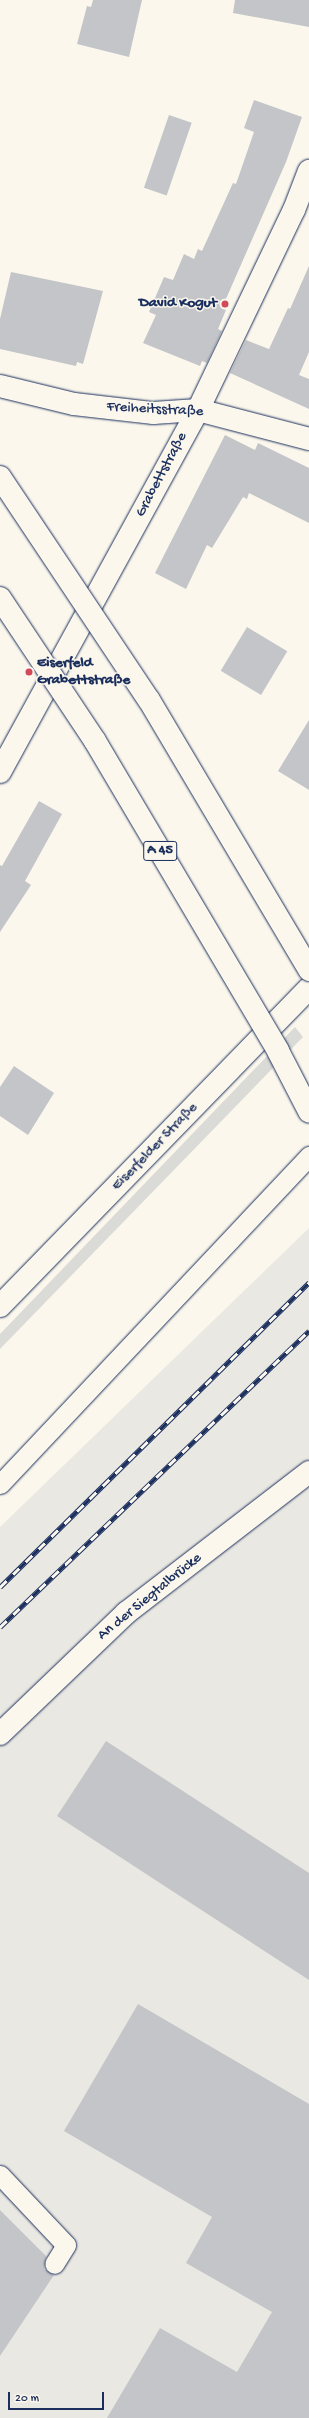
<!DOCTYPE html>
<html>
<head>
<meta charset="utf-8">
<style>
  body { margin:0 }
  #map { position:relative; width:309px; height:2418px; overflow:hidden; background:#fbf7ec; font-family:"Gochi Hand",sans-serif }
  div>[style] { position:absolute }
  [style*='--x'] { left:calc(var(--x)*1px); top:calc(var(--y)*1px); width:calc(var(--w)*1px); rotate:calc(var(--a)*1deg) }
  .built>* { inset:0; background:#eae8e2 }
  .green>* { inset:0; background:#dadad7 }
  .building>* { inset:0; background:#c3c5c9; transform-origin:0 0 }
  .roads { filter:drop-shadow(0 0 1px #1b2f5e) drop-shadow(0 0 1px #1b2f5e) }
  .service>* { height:19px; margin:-9.5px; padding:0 9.5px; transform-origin:9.5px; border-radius:9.5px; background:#fbf7ec }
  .minor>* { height:22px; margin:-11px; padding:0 11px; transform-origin:11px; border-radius:11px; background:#fbf7ec }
  .secondary>* { height:22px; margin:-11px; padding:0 11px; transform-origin:11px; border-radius:11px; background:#fbf7ec }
  .rail>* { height:4.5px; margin-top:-2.25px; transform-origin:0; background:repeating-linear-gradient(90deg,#fbf7ec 0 9px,#1b2f5e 0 18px); box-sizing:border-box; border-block:1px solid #1b2f5e }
  .bridges { filter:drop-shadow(0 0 1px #1b2f5e) drop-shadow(0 0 1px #1b2f5e) }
  .motorway-bridge>* { height:22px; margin:-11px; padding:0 11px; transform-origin:11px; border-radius:11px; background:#fbf7ec }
  .dots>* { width:11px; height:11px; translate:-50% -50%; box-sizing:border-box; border:2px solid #fbf7ec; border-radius:50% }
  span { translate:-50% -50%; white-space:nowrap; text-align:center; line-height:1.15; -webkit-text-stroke:3px #fbf7ec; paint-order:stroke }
  .shield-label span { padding:1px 3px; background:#fbf7ec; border:1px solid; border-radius:3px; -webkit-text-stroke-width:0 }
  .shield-label { font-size:14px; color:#1b2f5e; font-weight:700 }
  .poi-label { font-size:15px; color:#1b2f5e; font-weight:700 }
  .right { translate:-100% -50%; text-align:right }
  .left { translate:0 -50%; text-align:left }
  .street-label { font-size:15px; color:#1b2f5e }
  .scale { position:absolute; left:8px; top:2392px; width:96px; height:18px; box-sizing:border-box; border:2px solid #1b2f5e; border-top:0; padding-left:5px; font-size:12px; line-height:14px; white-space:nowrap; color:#1b2f5e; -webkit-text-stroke:3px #fbf7ec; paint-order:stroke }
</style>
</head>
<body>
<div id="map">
  <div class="built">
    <i style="clip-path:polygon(309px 1228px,309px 2418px,0 2418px,0 1527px)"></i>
  </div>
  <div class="green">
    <i style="clip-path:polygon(295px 1027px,303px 1037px,0 1349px,0 1334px)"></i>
  </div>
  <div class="building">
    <i style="clip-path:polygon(93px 0,142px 0,129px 57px,77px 44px,87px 6px,91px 7px)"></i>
    <i style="clip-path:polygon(235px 0,309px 0,309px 27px,233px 13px)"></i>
    <i style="clip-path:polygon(254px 100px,302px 117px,286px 162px,222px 308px,226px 310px,218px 329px,222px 331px,207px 363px,202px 361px,200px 366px,143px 343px,156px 315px,149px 312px,164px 277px,173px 280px,184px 254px,194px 259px,198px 249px,202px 251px,233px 183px,236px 184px,254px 132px,244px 128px)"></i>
    <i style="left:169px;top:115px;width:24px;height:77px;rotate:19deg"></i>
    <i style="clip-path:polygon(309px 266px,309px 352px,299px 375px,309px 379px,309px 409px,230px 373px,246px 340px,269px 349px,288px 308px,290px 309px)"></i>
    <i style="clip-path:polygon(11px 272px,103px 291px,83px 364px,77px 362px,76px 366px,0 349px,0 319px)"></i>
    <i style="clip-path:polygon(225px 435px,255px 450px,258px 443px,309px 468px,309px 523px,249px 493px,247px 499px,243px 497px,212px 548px,207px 545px,186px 589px,155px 573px)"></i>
    <i style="left:247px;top:627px;width:47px;height:51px;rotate:31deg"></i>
    <i style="clip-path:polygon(309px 720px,309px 790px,278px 771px)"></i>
    <i style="clip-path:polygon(39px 801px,62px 814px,25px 881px,31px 885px,0 932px,0 865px,2px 866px)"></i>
    <i style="clip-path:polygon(14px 1066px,54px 1093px,28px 1135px,0 1116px,0 1087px)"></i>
    <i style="clip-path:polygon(106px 1741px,309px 1873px,309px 1980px,57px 1816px)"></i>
    <i style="clip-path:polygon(138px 2004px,309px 2104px,309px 2418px,107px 2418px,160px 2328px,237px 2372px,272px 2312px,186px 2263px,212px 2217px,64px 2131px)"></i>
    <i style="clip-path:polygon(0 2210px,46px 2256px,44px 2269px,54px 2275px,0 2356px)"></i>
  </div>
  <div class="roads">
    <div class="service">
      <i style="--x:0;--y:1484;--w:451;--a:-46.7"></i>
      <i style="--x:0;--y:2175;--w:96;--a:46.7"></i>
      <i style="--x:66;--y:2245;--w:22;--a:122"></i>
    </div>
    <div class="minor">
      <i style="--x:0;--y:386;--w:76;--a:13.7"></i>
      <i style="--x:74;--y:404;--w:80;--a:6.5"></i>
      <i style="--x:153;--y:413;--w:45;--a:-3.8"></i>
      <i style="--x:198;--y:410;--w:115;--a:14.6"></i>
      <i style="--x:0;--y:772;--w:413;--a:-61.3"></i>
      <i style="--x:198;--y:410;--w:222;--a:-64.4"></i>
      <i style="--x:294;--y:210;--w:42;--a:-69"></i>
      <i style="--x:0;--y:1734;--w:175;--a:-43.8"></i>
      <i style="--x:126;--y:1613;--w:231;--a:-37.6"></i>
    </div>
    <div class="secondary">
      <i style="--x:0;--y:1306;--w:443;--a:-45.8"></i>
    </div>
  </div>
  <div class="rail">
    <i style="--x:0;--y:1587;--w:434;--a:-44.6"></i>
    <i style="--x:0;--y:1627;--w:428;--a:-43.8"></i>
  </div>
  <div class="bridges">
    <div class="motorway-bridge">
      <i style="--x:0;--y:477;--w:268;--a:56.3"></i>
      <i style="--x:149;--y:700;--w:314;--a:59.3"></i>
      <i style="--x:0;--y:598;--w:172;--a:56.4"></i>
      <i style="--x:95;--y:741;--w:360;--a:59.4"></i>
      <i style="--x:278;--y:1051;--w:68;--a:62.7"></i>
    </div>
  </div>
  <div class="dots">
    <i style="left:225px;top:304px;background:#d1495b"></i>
    <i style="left:29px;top:672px;background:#d1495b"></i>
  </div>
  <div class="shield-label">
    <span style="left:160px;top:851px">A 45</span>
  </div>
  <div class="poi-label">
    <span class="right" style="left:217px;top:304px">David Kogut</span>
    <span class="left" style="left:37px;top:672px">Eiserfeld<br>Grabettstraße</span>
  </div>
  <div class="street-label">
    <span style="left:155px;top:410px;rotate:3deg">Freiheitsstraße</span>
    <span style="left:162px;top:475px;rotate:-62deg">Grabettstraße</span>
    <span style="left:155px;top:1147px;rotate:-46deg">Eiserfelder Straße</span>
    <span style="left:150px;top:1597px;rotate:-39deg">An der Siegtalbrücke</span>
  </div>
  <div class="scale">20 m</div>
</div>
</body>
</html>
